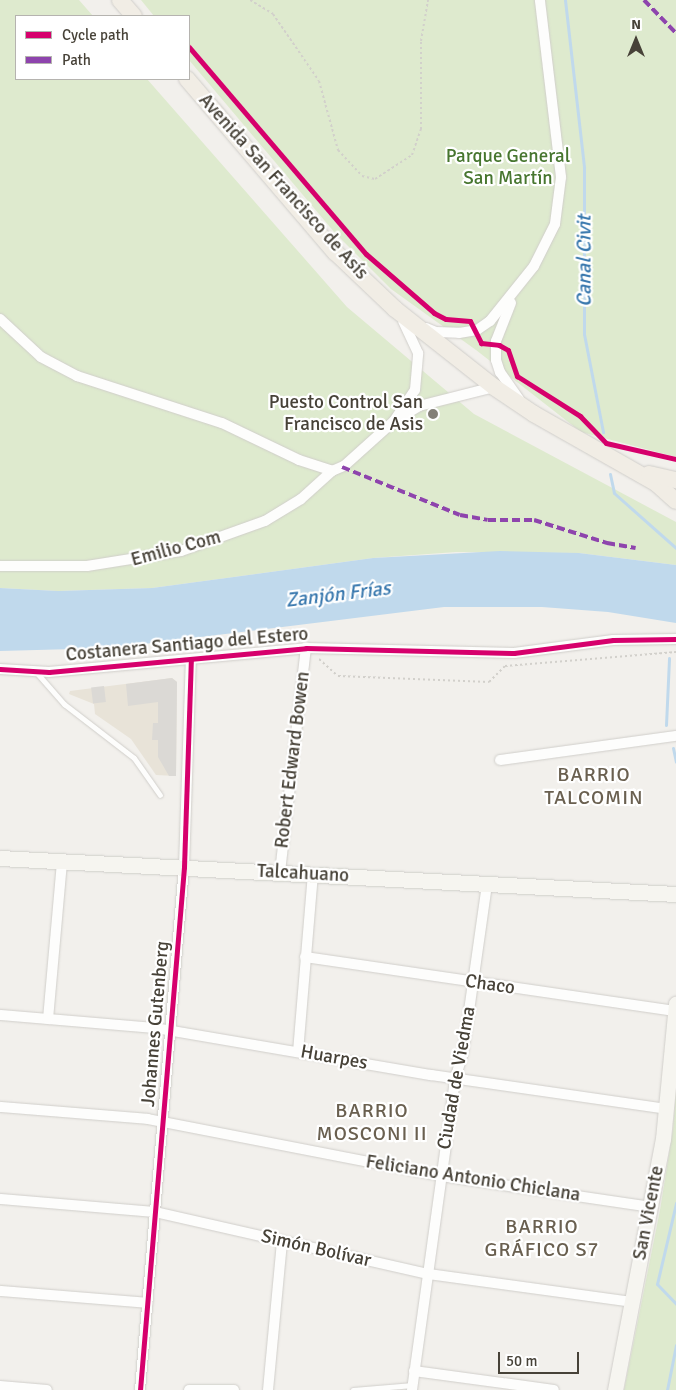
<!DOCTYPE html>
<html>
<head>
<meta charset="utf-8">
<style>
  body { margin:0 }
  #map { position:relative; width:676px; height:1390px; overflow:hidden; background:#f2f0ec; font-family:Signika,sans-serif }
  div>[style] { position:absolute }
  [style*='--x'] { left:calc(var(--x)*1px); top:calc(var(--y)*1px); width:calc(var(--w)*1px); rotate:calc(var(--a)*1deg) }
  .education>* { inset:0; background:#e8e3d8 }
  .green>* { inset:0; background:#deeace }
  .water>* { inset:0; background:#c0d9ec }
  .stream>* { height:3px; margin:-1.5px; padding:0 1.5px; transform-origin:1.5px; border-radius:1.5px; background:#c0d9ec }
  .building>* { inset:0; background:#dbd9d5; transform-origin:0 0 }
  .path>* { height:2px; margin-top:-1px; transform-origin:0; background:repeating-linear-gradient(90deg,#d2d0cb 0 2.5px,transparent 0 5px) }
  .roads { filter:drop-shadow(0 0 1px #d0ceca) drop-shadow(0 0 1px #d0ceca) }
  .lane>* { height:5px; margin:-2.5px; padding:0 2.5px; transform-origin:2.5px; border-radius:2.5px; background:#fdfdfc }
  .street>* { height:10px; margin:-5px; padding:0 5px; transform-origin:5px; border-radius:5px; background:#fdfdfc }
  .secondary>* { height:15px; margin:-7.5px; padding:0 7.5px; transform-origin:7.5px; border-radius:7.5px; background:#f6f5f0 }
  .primary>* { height:16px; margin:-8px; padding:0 8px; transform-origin:8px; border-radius:8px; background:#f1ede5 }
  .quiet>* { height:4px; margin-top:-2px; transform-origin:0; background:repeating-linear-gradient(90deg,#8e44ad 0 8px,transparent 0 12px) }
  .cycleway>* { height:5px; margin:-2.5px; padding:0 2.5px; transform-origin:2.5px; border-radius:2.5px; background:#d6006c }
  .dots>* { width:14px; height:14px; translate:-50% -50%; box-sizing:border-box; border:2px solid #fff; border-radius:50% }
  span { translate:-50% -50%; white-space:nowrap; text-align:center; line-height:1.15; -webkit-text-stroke:4.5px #fff; paint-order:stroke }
  .park-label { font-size:19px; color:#47762f }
  .street-label { font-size:19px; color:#474238 }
  .poi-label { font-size:19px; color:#474238 }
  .right { translate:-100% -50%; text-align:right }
  .water-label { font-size:20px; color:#3777ad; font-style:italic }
  .neighbourhood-label { font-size:20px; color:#6a6050; letter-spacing:1px }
  .legend { position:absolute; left:15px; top:15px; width:175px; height:65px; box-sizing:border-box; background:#fff; border:1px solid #b5b3af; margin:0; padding:6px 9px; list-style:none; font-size:15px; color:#474238 }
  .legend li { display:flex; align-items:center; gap:10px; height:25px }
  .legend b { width:25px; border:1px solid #b5b3af }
  .north { position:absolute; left:611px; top:15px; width:50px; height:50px; -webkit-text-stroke:4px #fff; paint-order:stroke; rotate:0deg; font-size:14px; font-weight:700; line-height:20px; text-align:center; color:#474238 }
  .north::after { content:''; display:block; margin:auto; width:18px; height:22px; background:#474238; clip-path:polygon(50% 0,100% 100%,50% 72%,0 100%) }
  .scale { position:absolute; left:498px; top:1352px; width:81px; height:22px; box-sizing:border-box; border:2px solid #474238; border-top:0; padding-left:6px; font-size:15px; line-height:18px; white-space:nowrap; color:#474238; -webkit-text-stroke:4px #fff; paint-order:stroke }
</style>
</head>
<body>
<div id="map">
  <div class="education">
    <i style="clip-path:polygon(172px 678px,177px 682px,176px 776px,156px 775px,131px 739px,95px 714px,94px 704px,69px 694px,70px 691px)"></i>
  </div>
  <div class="green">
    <i style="clip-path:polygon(0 0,79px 0,93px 16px,16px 16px,16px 79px,147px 79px,347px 307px,474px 414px,676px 522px,676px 565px,579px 553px,456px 552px,373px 558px,152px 588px,58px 591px,0 588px)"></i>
    <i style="clip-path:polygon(141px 0,676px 0,676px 457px,581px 432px,476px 350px,391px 289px,335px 233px,189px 60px,189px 16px,154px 16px)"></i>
    <i style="clip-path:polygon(676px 1089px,676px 1390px,624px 1390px,660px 1210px,673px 1129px)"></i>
  </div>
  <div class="water">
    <i style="clip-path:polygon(500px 551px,579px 553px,676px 565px,676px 623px,608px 612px,542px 607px,444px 607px,111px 648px,0 651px,0 588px,58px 591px,152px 588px,373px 558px)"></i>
  </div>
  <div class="stream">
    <i style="--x:565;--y:0;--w:169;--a:83.5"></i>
    <i style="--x:584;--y:168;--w:166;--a:90"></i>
    <i style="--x:584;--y:334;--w:100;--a:79"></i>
    <i style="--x:610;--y:474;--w:19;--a:78"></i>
    <i style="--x:614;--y:493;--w:83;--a:41.6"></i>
    <i style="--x:666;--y:725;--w:67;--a:-87.4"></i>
    <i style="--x:673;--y:748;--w:14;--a:78"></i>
    <i style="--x:676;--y:1203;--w:83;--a:103.2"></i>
    <i style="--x:657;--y:1284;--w:28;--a:46"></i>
    <i style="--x:667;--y:1390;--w:46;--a:-78.7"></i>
  </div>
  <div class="building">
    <i style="clip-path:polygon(172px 678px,177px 682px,176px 776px,169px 776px,158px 757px,158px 740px,152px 740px,153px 723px,158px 723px,158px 702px,128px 706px,126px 684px)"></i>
    <i style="left:104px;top:686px;width:16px;height:13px;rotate:83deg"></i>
  </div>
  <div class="path">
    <i style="--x:250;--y:0;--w:27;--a:31"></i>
    <i style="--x:273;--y:14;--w:81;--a:55.5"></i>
    <i style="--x:319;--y:81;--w:72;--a:74.6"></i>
    <i style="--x:338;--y:150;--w:35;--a:47"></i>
    <i style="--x:362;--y:176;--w:13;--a:13"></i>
    <i style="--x:375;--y:179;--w:44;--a:-33"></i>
    <i style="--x:412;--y:155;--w:28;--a:-71"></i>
    <i style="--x:421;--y:129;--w:88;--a:-90"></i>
    <i style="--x:421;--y:41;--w:42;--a:-80.3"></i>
    <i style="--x:319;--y:659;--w:25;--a:42"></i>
    <i style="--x:338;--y:676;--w:151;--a:2.3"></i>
    <i style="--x:489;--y:682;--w:23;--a:-45"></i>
    <i style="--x:505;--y:666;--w:172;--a:-4.7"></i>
  </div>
  <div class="roads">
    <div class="lane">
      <i style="--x:36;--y:672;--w:43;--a:48.8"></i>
      <i style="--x:64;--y:704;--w:88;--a:37.6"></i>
      <i style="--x:134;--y:758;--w:45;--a:54.9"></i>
      <i style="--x:353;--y:1390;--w:60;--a:-4.8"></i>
    </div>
    <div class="street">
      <i style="--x:511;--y:303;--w:41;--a:111.5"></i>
      <i style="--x:496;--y:341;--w:19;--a:90"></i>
      <i style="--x:496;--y:360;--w:13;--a:72"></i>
      <i style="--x:500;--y:372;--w:33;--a:55"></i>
      <i style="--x:0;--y:319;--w:56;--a:42.8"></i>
      <i style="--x:41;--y:357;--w:41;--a:27.8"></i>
      <i style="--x:77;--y:376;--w:152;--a:18"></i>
      <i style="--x:222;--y:423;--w:85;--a:25.7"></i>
      <i style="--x:299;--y:460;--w:35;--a:18"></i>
      <i style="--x:332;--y:471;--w:13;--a:-23"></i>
      <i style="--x:344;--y:466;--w:67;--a:-42"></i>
      <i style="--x:394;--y:421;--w:37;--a:-56"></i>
      <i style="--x:415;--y:390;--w:37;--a:-85"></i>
      <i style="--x:418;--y:353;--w:35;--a:-115"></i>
      <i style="--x:426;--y:328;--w:11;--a:22"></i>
      <i style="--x:436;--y:332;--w:23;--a:2"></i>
      <i style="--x:459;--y:333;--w:18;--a:-9"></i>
      <i style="--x:477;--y:330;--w:16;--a:-35"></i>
      <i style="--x:490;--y:321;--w:70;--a:-51.3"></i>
      <i style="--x:534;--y:266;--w:47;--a:-63.4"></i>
      <i style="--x:555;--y:224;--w:47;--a:-82.7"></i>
      <i style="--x:561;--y:177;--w:178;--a:-96.8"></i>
      <i style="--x:401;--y:417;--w:21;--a:-31"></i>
      <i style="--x:419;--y:406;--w:77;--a:-14.2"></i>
      <i style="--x:0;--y:566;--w:87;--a:0"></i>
      <i style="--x:87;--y:566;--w:95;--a:-9.1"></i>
      <i style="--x:181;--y:551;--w:89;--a:-19.7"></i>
      <i style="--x:265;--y:521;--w:42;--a:-31.4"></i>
      <i style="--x:301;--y:499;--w:42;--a:-42.1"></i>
      <i style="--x:0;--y:669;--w:49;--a:3.5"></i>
      <i style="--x:49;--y:672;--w:258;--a:-5.3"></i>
      <i style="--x:306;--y:648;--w:208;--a:1.4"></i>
      <i style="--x:514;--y:653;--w:100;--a:-7.5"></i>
      <i style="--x:613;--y:640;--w:63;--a:-0.9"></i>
      <i style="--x:500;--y:760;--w:178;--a:-7.8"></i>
      <i style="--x:280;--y:872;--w:226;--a:-83.4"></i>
      <i style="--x:305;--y:957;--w:374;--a:8.3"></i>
      <i style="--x:0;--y:1015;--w:156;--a:4.8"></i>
      <i style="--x:155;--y:1028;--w:280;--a:9.7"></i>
      <i style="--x:431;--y:1075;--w:238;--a:8.2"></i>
      <i style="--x:48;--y:1019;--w:159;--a:-84.9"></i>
      <i style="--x:298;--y:1052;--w:179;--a:-85.2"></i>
      <i style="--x:0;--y:1107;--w:148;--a:4.6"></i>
      <i style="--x:148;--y:1119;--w:298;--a:11"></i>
      <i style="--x:441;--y:1176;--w:211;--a:8.4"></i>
      <i style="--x:0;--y:1199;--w:156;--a:4.8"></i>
      <i style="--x:155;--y:1212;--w:280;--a:12.8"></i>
      <i style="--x:428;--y:1274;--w:206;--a:7.8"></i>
      <i style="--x:0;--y:1291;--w:148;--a:4.6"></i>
      <i style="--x:414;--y:1371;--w:141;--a:7.7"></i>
      <i style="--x:0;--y:1386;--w:47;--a:4.9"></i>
      <i style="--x:140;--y:1390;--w:525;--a:-85.19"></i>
      <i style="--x:184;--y:867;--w:207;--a:-88.1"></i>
      <i style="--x:189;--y:1390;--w:45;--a:0"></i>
      <i style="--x:268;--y:1390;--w:150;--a:-84.6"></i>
      <i style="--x:412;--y:1390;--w:314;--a:-82.1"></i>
      <i style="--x:455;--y:1079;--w:27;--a:-73"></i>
      <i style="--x:463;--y:1053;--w:170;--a:-81.9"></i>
    </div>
    <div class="secondary">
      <i style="--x:0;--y:858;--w:677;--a:3.05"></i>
      <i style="--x:615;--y:1390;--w:256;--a:-79.2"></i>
      <i style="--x:663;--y:1139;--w:136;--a:-84.5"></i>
    </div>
    <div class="primary">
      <i style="--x:120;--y:0;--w:21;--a:49"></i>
      <i style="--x:187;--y:79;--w:228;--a:49.5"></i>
      <i style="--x:335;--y:252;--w:83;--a:43.5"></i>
      <i style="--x:395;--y:309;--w:126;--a:38.2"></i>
      <i style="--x:494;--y:387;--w:48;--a:34"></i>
      <i style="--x:534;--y:414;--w:142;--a:29.6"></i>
      <i style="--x:657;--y:484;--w:25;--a:42"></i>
      <i style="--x:649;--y:474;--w:28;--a:13"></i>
    </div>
  </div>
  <div class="quiet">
    <i style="--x:644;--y:0;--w:46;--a:45.9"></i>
    <i style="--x:342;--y:467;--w:127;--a:22.1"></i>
    <i style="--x:460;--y:515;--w:28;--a:10"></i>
    <i style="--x:488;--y:520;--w:46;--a:0"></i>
    <i style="--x:534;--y:520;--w:77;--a:17.5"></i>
    <i style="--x:607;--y:543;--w:29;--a:10"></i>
  </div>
  <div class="cycleway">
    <i style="--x:189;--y:47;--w:272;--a:49.5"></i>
    <i style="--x:366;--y:254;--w:90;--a:40.9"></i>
    <i style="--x:434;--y:313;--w:13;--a:27"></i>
    <i style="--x:446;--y:319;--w:24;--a:5"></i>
    <i style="--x:470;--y:321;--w:25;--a:63"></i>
    <i style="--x:481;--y:343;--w:18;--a:6"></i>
    <i style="--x:499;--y:345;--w:10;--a:29"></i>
    <i style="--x:508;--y:350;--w:28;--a:71"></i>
    <i style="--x:517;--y:376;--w:75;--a:32.4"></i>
    <i style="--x:580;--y:416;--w:37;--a:46"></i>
    <i style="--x:606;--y:443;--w:72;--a:12.9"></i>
    <i style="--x:0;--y:669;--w:49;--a:3.5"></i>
    <i style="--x:49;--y:672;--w:258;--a:-5.3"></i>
    <i style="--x:306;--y:648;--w:208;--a:1.4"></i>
    <i style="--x:514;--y:653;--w:100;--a:-7.5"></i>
    <i style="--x:613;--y:640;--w:63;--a:-0.9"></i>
    <i style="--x:140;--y:1390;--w:525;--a:-85.19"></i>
    <i style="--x:184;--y:867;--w:207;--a:-88.1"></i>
  </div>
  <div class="dots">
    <i style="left:433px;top:414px;background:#837f77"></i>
  </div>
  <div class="park-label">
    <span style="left:508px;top:168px">Parque General<br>San Martín</span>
  </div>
  <div class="street-label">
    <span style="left:283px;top:187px;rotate:48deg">Avenida San Francisco de Asís</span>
    <span style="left:176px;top:549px;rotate:-15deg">Emilio Com</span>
    <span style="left:187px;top:645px;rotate:-5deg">Costanera Santiago del Estero</span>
    <span style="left:293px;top:760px;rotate:-83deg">Robert Edward Bowen</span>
    <span style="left:303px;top:874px;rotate:3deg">Talcahuano</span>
    <span style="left:490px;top:985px;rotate:8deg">Chaco</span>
    <span style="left:156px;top:1024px;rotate:-85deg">Johannes Gutenberg</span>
    <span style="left:334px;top:1058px;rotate:10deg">Huarpes</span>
    <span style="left:457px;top:1078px;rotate:-80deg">Ciudad de Viedma</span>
    <span style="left:473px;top:1179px;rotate:9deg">Feliciano Antonio Chiclana</span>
    <span style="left:649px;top:1213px;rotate:-79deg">San Vicente</span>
    <span style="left:316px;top:1249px;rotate:13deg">Simón Bolívar</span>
  </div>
  <div class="poi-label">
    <span class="right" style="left:423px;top:414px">Puesto Control San<br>Francisco de Asis</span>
  </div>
  <div class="water-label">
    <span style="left:584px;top:261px;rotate:-90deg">Canal Civit</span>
    <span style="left:338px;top:594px;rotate:-7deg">Zanjón Frías</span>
  </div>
  <div class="neighbourhood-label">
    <span style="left:594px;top:786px">BARRIO<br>TALCOMIN</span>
    <span style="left:372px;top:1122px">BARRIO<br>MOSCONI II</span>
    <span style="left:542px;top:1238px">BARRIO<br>GRÁFICO S7</span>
  </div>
  <ul class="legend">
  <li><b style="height:6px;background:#d6006c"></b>Cycle path</li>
  <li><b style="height:6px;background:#8e44ad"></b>Path</li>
  </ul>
  <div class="north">N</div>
  <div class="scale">50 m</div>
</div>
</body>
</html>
